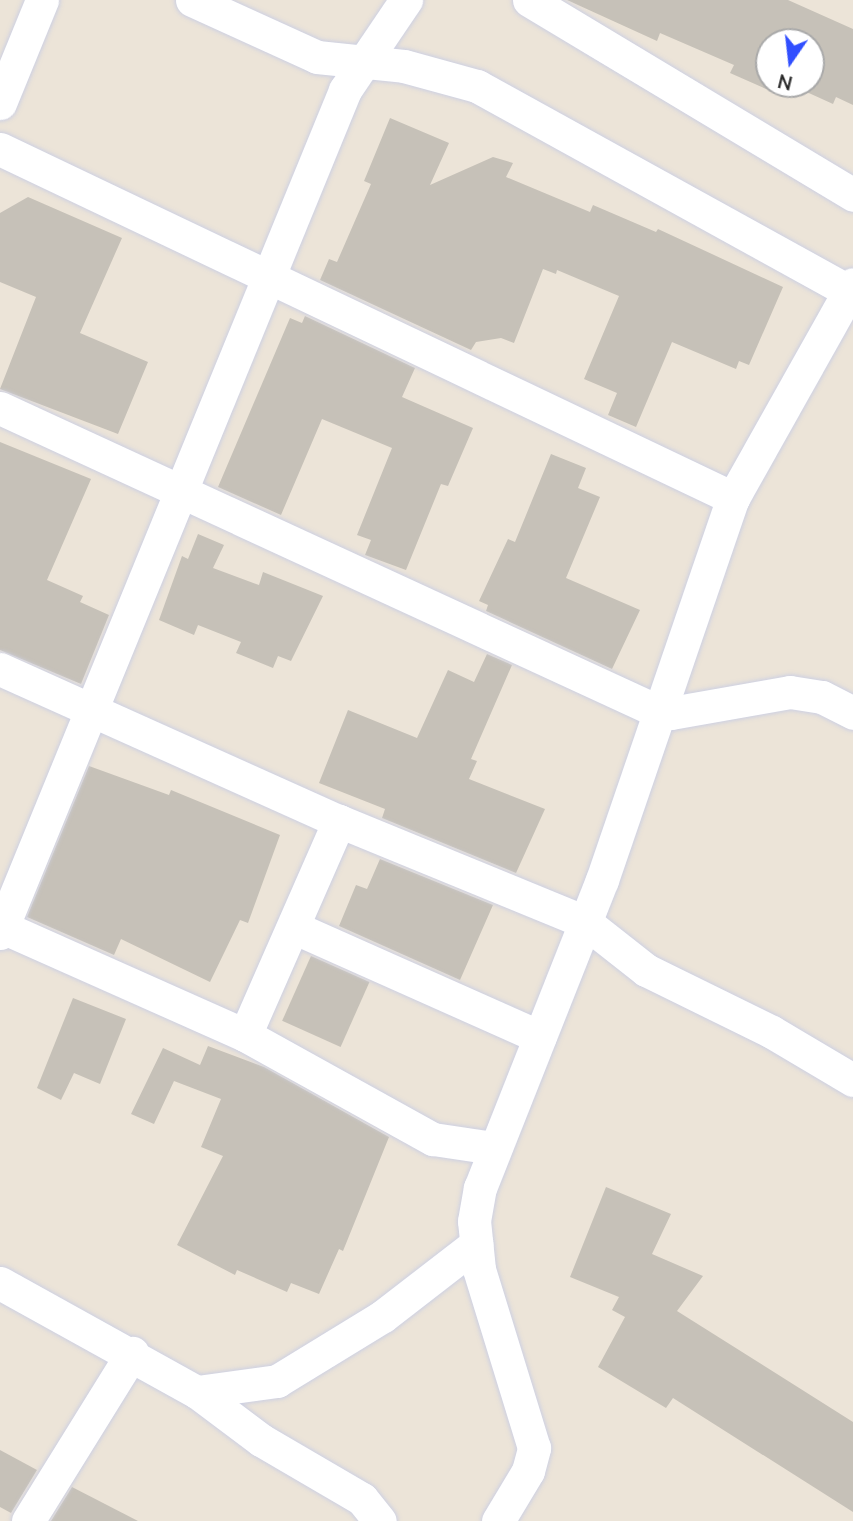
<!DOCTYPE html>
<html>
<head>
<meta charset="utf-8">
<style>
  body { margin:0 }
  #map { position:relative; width:853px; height:1521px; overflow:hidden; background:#ece4d8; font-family:"Nunito Sans",sans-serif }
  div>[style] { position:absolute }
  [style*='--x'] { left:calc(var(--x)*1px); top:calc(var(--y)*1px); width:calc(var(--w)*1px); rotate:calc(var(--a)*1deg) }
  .building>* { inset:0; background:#c6c1b8; transform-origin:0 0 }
  .roads { filter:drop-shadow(0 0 2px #cdd0e2) drop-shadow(0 0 2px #cdd0e2) }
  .minor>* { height:33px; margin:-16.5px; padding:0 16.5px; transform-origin:16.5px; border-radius:16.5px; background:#fff }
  span { translate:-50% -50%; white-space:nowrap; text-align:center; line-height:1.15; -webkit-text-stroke:5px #fff; paint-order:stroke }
  .north { position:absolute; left:755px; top:28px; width:70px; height:70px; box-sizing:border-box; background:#fff; border:2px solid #a9a9a9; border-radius:50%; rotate:194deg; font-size:19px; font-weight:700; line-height:28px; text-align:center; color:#282828 }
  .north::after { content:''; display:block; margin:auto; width:24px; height:32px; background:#314fff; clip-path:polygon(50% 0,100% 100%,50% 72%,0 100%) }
</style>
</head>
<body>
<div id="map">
  <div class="building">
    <i style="clip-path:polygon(567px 0,788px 0,853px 29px,853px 105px,836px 97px,833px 104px,789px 84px,811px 84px,811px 42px,769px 42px,769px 84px,779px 84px,775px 93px,730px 73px,734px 65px,660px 33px,657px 41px)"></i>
    <i style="clip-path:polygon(390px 118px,449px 143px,430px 185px,493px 157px,513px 163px,506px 177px,590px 212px,593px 205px,656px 232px,658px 229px,783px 287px,749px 365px,739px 361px,736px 369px,672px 342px,636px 427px,608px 415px,617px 393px,584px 379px,619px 296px,557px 270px,556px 274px,543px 269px,514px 343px,501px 338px,476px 342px,471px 350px,320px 280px,329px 259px,337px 262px,371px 184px,364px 181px)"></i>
    <i style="clip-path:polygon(28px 197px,122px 238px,80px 333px,148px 362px,118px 434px,0 389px,36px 297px,0 282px,0 213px)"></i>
    <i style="clip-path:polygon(305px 316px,415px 368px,402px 397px,473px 428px,448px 486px,441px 484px,406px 570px,365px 555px,371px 540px,357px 535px,392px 448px,322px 419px,281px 515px,218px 487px,290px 318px,302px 323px)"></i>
    <i style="clip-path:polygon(0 442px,91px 479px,47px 580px,83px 596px,80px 602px,109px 615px,81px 684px,0 650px)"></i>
    <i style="clip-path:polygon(551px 454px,586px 468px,578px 488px,600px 497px,566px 578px,640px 610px,612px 669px,486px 611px,488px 605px,479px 601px,508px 539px,515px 542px)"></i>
    <i style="clip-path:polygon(198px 534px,224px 545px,213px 568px,259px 585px,263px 572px,323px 596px,291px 661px,278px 656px,273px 668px,236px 653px,241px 642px,198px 625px,194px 635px,159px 620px,182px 556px,188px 559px)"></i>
    <i style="clip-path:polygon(487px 654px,512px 665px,471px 759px,477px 761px,469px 779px,545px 809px,516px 873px,382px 818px,385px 809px,319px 783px,348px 710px,417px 738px,448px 670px,474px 682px)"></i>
    <i style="clip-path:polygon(89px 766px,169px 795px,171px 790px,280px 835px,248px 923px,240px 920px,210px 982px,121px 939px,114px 955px,27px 917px)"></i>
    <i style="clip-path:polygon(380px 859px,493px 905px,460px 980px,339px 926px,356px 885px,367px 889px)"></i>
    <i style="left:311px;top:956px;width:64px;height:71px;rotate:24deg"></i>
    <i style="clip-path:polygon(73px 998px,126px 1019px,100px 1084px,74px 1073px,61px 1100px,37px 1088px)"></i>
    <i style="clip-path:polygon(208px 1046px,264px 1067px,389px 1137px,343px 1251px,339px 1249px,319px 1294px,291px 1283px,287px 1292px,237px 1270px,235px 1275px,177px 1245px,223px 1156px,201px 1147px,221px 1099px,174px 1081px,154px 1124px,131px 1114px,163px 1048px,200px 1065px)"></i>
    <i style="clip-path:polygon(606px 1187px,671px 1214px,652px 1254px,703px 1276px,677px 1311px,853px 1422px,853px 1512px,673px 1398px,666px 1408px,598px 1367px,625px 1317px,612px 1310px,619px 1297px,570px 1277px)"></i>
    <i style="clip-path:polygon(0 1450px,37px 1470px,11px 1513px,0 1507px)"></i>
    <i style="clip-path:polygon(72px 1487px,138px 1521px,51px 1521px)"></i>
  </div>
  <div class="roads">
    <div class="minor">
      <i style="--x:192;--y:0;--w:137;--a:24.5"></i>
      <i style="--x:317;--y:57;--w:87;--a:5.9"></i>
      <i style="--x:404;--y:66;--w:76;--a:15.3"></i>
      <i style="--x:477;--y:86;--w:425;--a:28.9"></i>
      <i style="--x:529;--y:0;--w:378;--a:31"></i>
      <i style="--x:0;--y:103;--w:111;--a:-67.8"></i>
      <i style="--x:0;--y:149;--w:812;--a:25.46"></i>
      <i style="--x:0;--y:408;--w:719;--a:24.75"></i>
      <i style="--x:653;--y:709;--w:18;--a:13"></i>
      <i style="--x:671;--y:713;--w:121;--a:-10"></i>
      <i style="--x:790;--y:692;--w:32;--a:9"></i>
      <i style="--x:822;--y:697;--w:35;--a:27"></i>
      <i style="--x:0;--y:669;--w:372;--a:24.2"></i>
      <i style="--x:339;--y:821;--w:266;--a:22.3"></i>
      <i style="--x:585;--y:922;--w:78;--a:38.2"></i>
      <i style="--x:646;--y:970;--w:140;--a:26.2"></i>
      <i style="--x:772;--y:1032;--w:94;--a:30.7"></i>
      <i style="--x:0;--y:926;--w:268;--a:24"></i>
      <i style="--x:245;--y:1035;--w:215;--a:29"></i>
      <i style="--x:433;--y:1139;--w:61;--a:8.5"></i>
      <i style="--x:293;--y:927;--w:270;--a:24"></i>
      <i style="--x:0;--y:933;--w:911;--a:-67.74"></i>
      <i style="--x:345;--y:90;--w:109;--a:-55.9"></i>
      <i style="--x:245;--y:1035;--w:234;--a:-66.3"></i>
      <i style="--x:0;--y:1283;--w:225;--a:29"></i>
      <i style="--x:197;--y:1392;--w:80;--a:36.9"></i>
      <i style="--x:261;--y:1440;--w:117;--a:30.3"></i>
      <i style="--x:362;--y:1499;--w:28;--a:51"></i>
      <i style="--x:197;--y:1392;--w:81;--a:-7.8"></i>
      <i style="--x:277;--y:1381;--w:124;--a:-31.5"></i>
      <i style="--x:383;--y:1316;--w:118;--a:-37.7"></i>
      <i style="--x:28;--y:1521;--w:198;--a:-58.2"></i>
      <i style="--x:498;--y:1521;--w:58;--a:-59"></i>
      <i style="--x:528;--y:1471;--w:24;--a:-75"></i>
      <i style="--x:534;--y:1448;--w:187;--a:-107.1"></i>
      <i style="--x:479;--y:1269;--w:48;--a:-95.9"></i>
      <i style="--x:474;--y:1221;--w:34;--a:-80"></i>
      <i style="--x:480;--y:1188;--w:331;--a:-68.4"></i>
      <i style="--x:602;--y:880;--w:404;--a:-71.1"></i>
      <i style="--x:733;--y:498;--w:245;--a:-60.7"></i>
    </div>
  </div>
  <div class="north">N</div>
</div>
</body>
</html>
